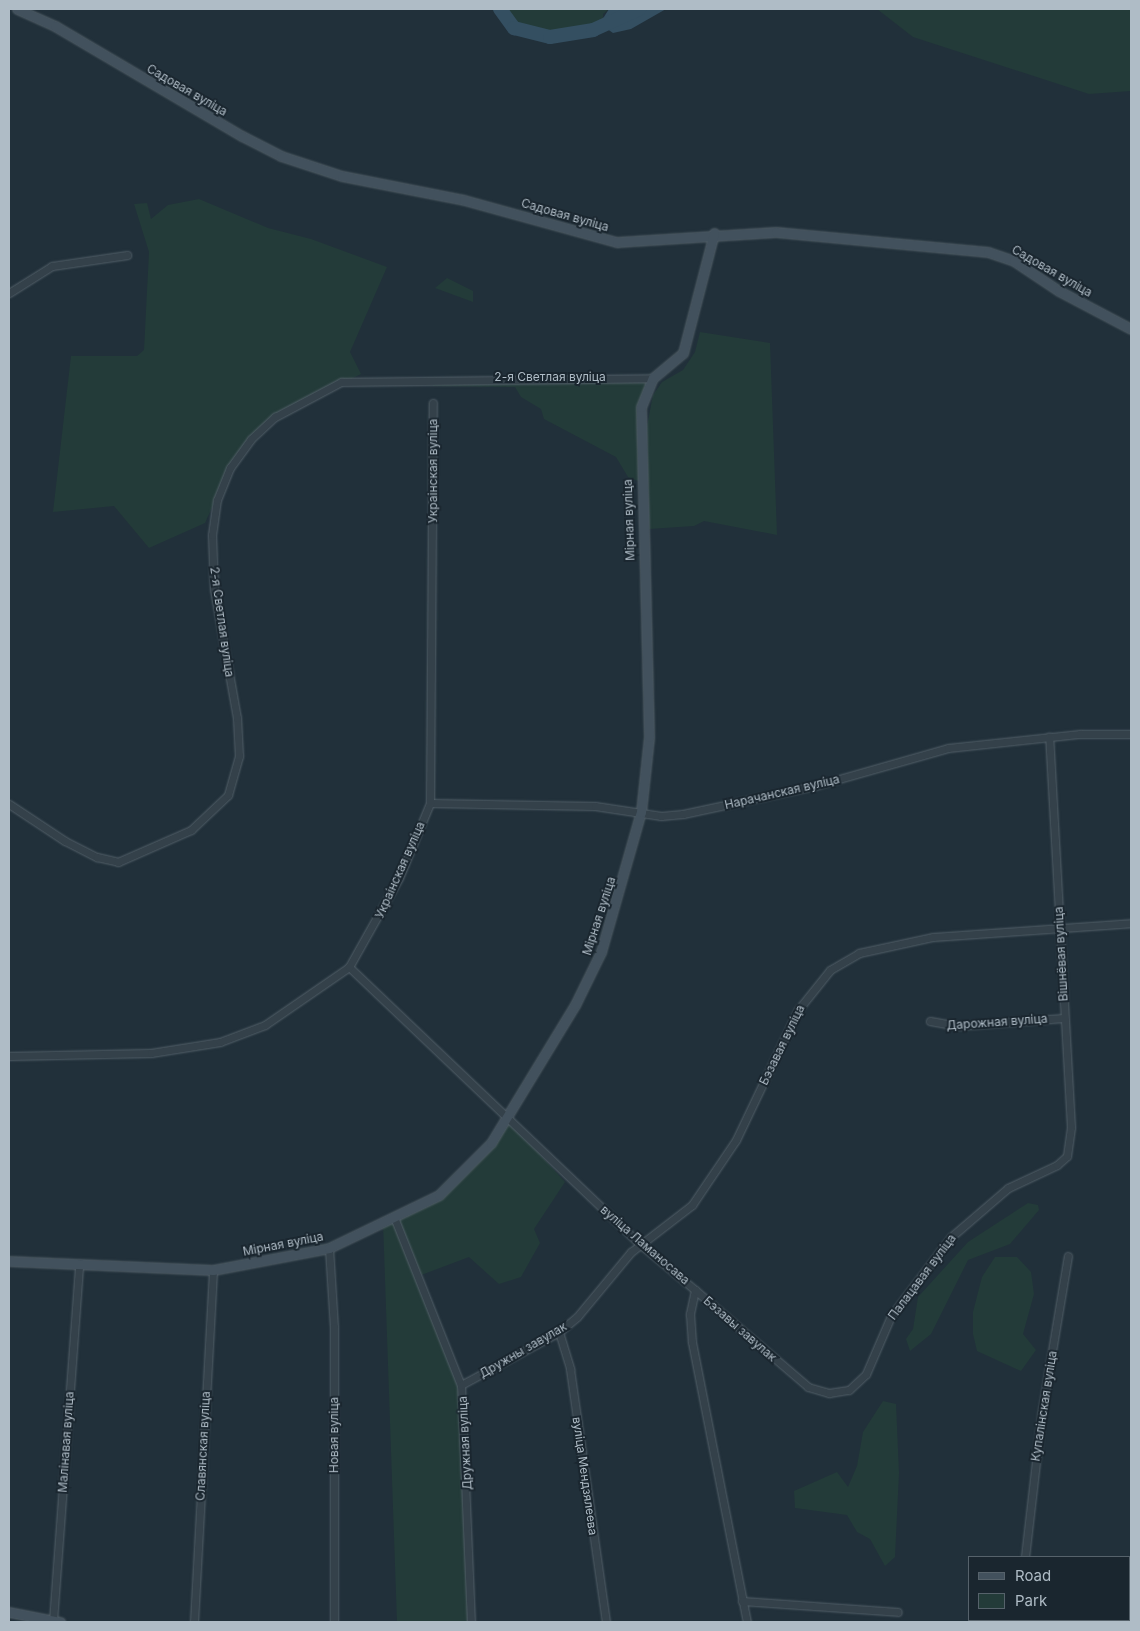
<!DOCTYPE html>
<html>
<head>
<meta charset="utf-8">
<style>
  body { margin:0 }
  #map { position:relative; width:1140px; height:1631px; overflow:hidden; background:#21303a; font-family:Inter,sans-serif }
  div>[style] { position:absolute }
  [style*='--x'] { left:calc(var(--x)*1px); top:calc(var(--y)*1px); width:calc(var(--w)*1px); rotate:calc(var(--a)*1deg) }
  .green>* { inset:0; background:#233b39 }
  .water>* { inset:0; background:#344f61 }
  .river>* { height:14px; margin:-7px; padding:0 7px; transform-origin:7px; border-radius:7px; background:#344f61 }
  .roads { filter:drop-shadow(0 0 1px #525f68) drop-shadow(0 0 1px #525f68) }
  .street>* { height:7px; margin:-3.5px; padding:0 3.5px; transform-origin:3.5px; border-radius:3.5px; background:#34414a }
  .secondary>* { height:9px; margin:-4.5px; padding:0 4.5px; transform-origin:4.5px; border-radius:4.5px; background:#42515d }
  span { translate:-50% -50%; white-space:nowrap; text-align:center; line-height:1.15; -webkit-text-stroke:4px #1a262f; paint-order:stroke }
  .street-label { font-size:12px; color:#afbcc6 }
  .frame { position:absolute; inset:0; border:10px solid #afbcc6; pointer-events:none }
  .legend { position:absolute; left:968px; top:1556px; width:162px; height:65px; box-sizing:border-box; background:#1a262f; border:1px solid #56626b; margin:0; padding:6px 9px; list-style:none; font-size:15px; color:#afbcc6 }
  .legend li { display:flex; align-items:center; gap:10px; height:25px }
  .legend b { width:25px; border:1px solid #56626b }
</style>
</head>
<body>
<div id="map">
  <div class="green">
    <i style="clip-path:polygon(500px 9px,609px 9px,603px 14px,603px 26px,550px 37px,514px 28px)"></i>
    <i style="clip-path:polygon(877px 9px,1131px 9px,1131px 91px,1089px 94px,913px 37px)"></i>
    <i style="clip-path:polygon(199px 199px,268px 228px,311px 239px,387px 267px,350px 352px,361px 374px,275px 417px,230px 468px,205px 523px,149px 548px,114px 506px,53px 512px,71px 356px,137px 356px,144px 350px,149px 252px,134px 204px,147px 203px,151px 219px,168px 205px)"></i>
    <i style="clip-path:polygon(447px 278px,473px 291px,473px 302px,435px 288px)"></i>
    <i style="clip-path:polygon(700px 332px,770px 343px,777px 535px,704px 521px,694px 526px,649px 529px,647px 426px,653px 395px,662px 382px,683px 370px,695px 352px)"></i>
    <i style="clip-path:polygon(433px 378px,653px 378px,644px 395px,641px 482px,628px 477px,616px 457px,544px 419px,541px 409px,521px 397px,515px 387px,433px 386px)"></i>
    <i style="clip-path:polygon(507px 1118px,565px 1182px,534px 1229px,540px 1243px,521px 1277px,499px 1284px,469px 1257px,416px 1277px,458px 1373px,471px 1622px,397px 1622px,383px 1222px,439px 1195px,491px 1143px)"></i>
    <i style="clip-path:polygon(1028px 1203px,1038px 1205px,1039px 1210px,1010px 1244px,968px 1260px,931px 1334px,910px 1351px,906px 1339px,913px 1329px,918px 1297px,968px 1242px)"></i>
    <i style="clip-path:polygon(995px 1257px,1017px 1257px,1031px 1272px,1034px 1294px,1023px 1334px,1036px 1350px,1021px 1371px,977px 1351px,973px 1334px,973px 1312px,982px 1277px)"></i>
    <i style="clip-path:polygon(883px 1401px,896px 1404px,899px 1473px,895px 1557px,885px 1566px,870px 1539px,857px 1532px,847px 1515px,795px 1508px,794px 1491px,837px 1472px,848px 1487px,857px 1466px,863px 1432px)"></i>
  </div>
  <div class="water">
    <i style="clip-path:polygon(609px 9px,666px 9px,631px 29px,613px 33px,603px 26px,602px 20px)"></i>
  </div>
  <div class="river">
    <i style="--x:500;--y:9;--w:24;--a:54"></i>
    <i style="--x:514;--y:28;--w:37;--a:14"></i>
    <i style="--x:550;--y:37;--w:44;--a:-9.2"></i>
    <i style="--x:593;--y:30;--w:51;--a:-24.5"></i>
  </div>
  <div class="roads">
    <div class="street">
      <i style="--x:9;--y:293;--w:51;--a:-32.1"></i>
      <i style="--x:52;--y:266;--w:76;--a:-8.3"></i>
      <i style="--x:430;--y:803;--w:165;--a:1"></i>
      <i style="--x:595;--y:806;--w:67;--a:8.6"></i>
      <i style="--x:661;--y:816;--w:22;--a:-5"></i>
      <i style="--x:683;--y:814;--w:138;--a:-12.1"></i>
      <i style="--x:818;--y:785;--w:135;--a:-15.9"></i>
      <i style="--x:948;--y:748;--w:133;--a:-6.1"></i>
      <i style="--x:1080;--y:734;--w:51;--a:0"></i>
      <i style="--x:9;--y:804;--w:67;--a:33.5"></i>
      <i style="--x:65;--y:841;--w:36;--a:27"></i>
      <i style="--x:97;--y:857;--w:22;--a:13"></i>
      <i style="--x:118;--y:862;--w:80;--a:-23.7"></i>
      <i style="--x:191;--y:830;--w:51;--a:-43.4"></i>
      <i style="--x:228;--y:795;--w:41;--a:-74.2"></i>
      <i style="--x:239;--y:756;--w:38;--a:-93"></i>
      <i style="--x:237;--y:718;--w:131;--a:-100.1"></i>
      <i style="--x:214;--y:589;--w:54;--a:-92.1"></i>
      <i style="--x:212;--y:535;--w:35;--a:-82"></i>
      <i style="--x:217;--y:500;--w:35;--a:-68"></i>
      <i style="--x:230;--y:468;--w:36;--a:-54"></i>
      <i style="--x:251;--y:439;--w:33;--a:-43"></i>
      <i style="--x:275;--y:417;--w:75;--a:-27.9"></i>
      <i style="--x:341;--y:382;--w:312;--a:-0.7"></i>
      <i style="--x:349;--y:967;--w:402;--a:43.6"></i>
      <i style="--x:640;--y:1244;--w:72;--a:39.9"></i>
      <i style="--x:695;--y:1290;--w:25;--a:102"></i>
      <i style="--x:690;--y:1314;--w:28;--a:86"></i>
      <i style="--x:692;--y:1342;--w:285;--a:78.9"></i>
      <i style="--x:930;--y:1021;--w:27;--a:10"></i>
      <i style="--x:957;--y:1026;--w:107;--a:-4.3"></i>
      <i style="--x:9;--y:1056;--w:142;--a:-1.2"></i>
      <i style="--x:151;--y:1053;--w:70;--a:-9.1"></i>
      <i style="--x:220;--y:1042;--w:48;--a:-20.7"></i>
      <i style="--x:265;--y:1025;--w:102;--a:-34.6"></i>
      <i style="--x:349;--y:967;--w:102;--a:-60.7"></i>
      <i style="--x:399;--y:878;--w:81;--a:-67.5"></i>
      <i style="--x:430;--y:803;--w:400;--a:-89.6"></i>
      <i style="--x:394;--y:1217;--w:181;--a:68.3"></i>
      <i style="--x:461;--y:1385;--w:237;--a:87.6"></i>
      <i style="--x:329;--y:1248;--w:79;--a:86.4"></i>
      <i style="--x:334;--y:1327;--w:295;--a:90"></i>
      <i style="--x:695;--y:1290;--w:149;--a:40.6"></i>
      <i style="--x:808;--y:1387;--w:22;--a:16"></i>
      <i style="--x:829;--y:1393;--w:20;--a:-9"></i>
      <i style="--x:849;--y:1390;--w:23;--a:-43"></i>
      <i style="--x:866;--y:1374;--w:63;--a:-66.7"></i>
      <i style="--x:891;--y:1316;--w:99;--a:-52.8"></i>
      <i style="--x:951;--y:1237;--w:75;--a:-40.7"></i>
      <i style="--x:1008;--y:1188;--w:54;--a:-25.1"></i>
      <i style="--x:1057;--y:1165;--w:13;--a:-42"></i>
      <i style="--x:1067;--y:1156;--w:29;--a:-82"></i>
      <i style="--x:1071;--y:1127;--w:391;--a:-93.2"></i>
      <i style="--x:559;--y:1332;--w:39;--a:73"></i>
      <i style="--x:570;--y:1369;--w:256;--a:81.9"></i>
      <i style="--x:461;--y:1385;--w:111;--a:-28.4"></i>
      <i style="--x:559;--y:1332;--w:23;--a:-40"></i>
      <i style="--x:577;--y:1317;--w:85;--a:-50.3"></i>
      <i style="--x:631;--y:1252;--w:77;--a:-37.6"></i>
      <i style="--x:692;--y:1205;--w:78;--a:-55.9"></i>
      <i style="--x:736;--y:1140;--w:144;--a:-64.5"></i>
      <i style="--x:798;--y:1010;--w:51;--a:-51.3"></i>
      <i style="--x:830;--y:970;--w:34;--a:-30"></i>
      <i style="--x:859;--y:953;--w:76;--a:-12.2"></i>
      <i style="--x:933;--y:937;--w:198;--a:-4"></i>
      <i style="--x:1025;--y:1557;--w:147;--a:-83.4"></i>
      <i style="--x:1042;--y:1411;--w:157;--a:-80.5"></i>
      <i style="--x:742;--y:1601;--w:156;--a:4"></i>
      <i style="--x:1129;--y:1619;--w:2;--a:0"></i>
      <i style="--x:53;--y:1621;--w:359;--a:-85.8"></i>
      <i style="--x:194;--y:1622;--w:353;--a:-86.9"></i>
      <i style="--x:1021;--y:1622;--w:2;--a:-90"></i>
    </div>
    <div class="secondary">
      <i style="--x:17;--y:9;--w:42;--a:24.1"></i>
      <i style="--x:55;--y:26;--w:217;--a:30.5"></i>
      <i style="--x:242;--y:136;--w:44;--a:27.1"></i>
      <i style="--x:281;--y:156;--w:64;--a:18.2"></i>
      <i style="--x:342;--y:176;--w:124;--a:11.1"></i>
      <i style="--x:464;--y:200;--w:159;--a:15.4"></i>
      <i style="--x:617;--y:242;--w:159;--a:-3.6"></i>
      <i style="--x:776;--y:232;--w:213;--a:5.4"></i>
      <i style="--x:988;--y:252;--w:28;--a:19"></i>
      <i style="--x:1014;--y:261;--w:54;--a:33.7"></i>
      <i style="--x:1059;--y:291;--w:81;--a:27.8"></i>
      <i style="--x:9;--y:1261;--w:204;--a:2.5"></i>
      <i style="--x:213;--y:1270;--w:118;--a:-10.7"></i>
      <i style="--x:329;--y:1248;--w:122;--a:-25.7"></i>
      <i style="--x:439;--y:1195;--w:74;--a:-45"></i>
      <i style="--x:491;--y:1143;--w:162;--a:-58.7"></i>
      <i style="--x:575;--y:1005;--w:59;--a:-63.9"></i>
      <i style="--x:601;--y:952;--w:146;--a:-74.1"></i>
      <i style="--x:641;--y:812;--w:75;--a:-83.9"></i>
      <i style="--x:649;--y:737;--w:330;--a:-91.4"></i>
      <i style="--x:641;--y:407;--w:31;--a:-68"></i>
      <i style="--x:653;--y:378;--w:39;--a:-40"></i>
      <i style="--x:683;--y:353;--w:124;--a:-75.5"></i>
      <i style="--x:9;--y:1612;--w:52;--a:11.1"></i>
    </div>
  </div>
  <div class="street-label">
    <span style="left:187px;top:90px;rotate:30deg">Садовая вуліца</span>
    <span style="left:565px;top:215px;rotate:16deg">Садовая вуліца</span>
    <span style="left:1052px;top:271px;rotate:30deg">Садовая вуліца</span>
    <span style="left:550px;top:377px">2-я Светлая вуліца</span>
    <span style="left:433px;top:471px;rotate:-90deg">Украінская вуліца</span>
    <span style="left:629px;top:520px;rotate:-92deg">Мірная вуліца</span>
    <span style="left:222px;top:622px;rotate:82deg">2-я Светлая вуліца</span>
    <span style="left:782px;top:792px;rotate:-13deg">Нарачанская вуліца</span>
    <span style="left:400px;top:870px;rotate:-66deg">Украінская вуліца</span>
    <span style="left:599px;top:916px;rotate:-72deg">Мірная вуліца</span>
    <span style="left:1061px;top:954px;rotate:-93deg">Вішнёвая вуліца</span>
    <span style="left:997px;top:1022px;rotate:-4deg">Дарожная вуліца</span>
    <span style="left:782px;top:1045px;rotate:-64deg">Бэзавая вуліца</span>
    <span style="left:283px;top:1244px;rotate:-11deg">Мірная вуліца</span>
    <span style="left:645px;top:1245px;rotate:41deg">вуліца Ламаносава</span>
    <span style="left:922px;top:1277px;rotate:-53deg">Палацавая вуліца</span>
    <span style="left:740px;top:1329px;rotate:41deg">Бэзавы завулак</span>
    <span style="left:523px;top:1350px;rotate:-30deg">Дружны завулак</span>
    <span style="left:1044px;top:1406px;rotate:-81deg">Купалінская вуліца</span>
    <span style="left:334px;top:1435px;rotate:-90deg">Новая вуліца</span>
    <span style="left:66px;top:1442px;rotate:-86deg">Малінавая вуліца</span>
    <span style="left:465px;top:1443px;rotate:-93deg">Дружная вуліца</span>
    <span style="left:203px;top:1446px;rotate:-87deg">Славянская вуліца</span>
    <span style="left:585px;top:1476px;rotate:82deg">вуліца Мендзялеева</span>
  </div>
  <div class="frame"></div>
  <ul class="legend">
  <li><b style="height:6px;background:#42515d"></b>Road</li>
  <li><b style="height:14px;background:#233b39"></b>Park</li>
  </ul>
</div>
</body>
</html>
